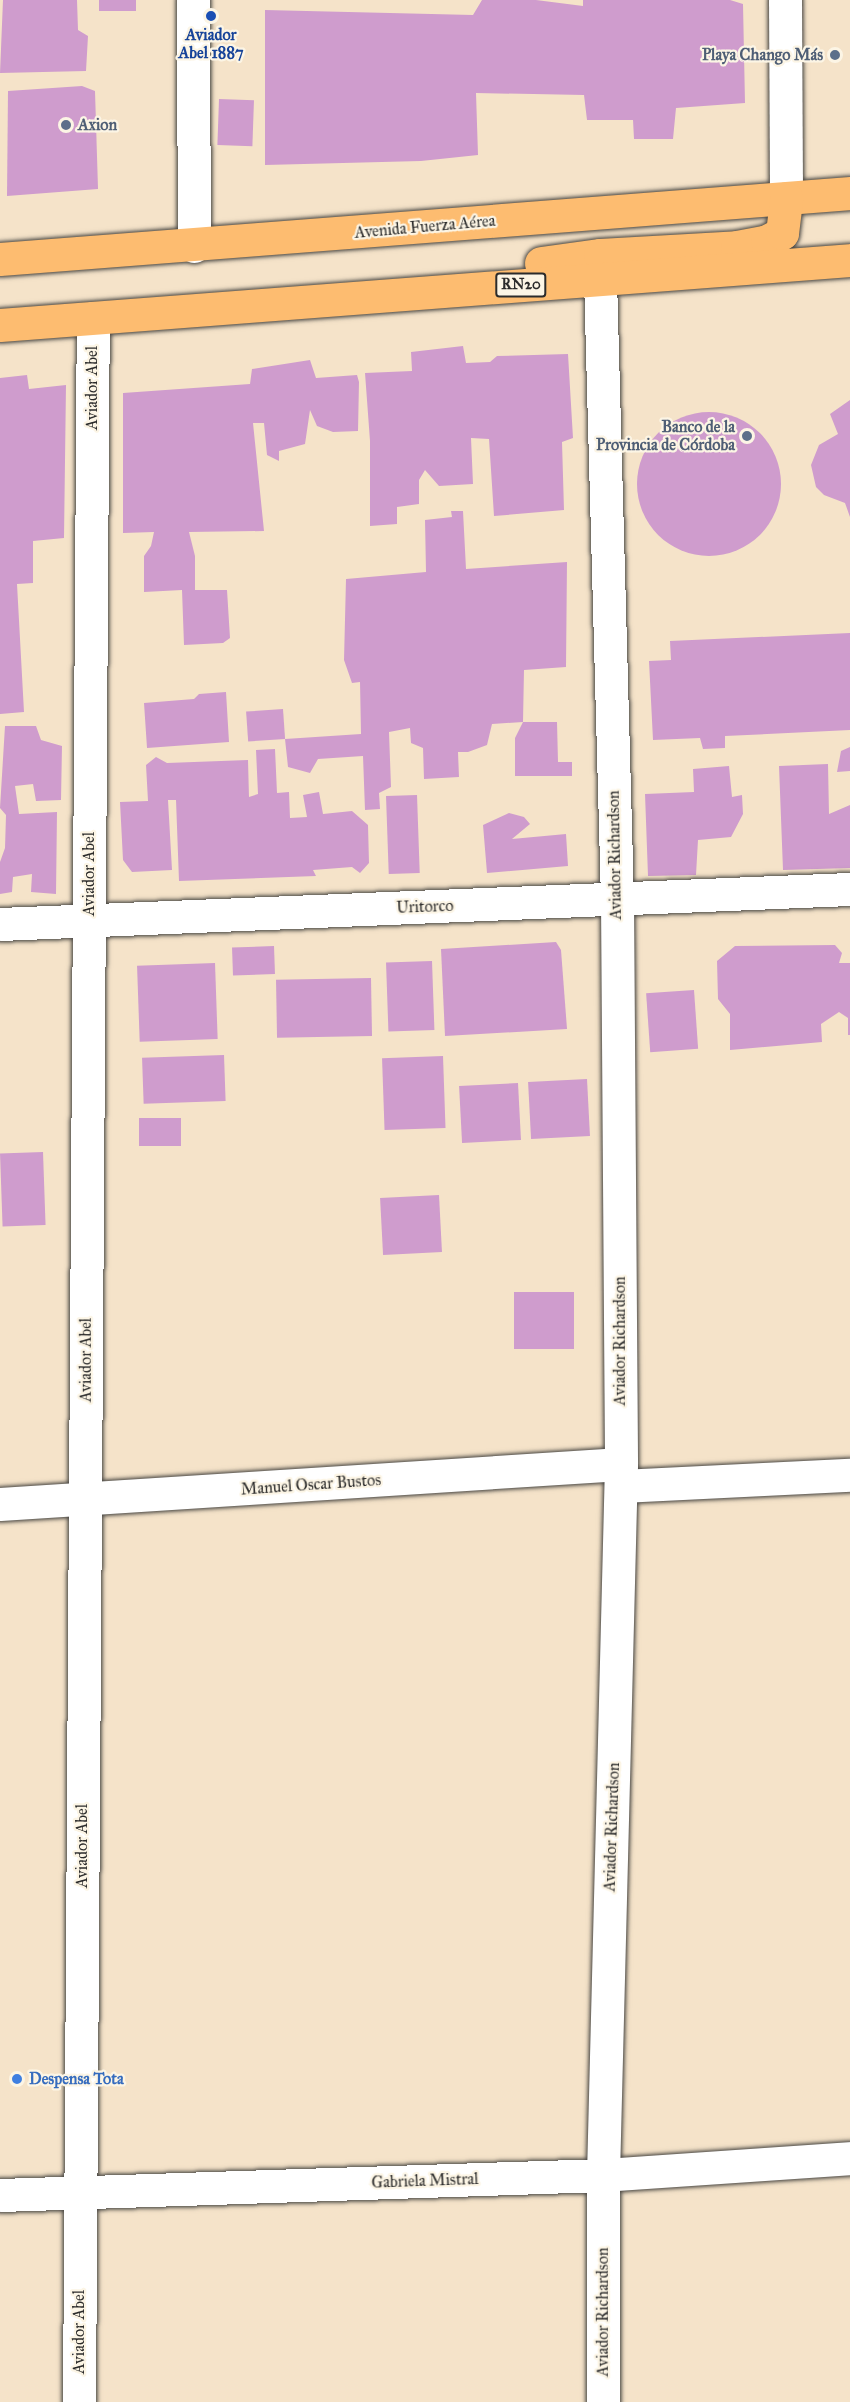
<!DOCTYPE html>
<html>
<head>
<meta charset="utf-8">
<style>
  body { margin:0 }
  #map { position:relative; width:850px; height:2402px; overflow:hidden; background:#f5e3c9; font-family:"IM FELL Great Primer",serif }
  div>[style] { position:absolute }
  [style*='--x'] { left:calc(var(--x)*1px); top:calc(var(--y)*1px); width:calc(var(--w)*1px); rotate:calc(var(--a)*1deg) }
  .building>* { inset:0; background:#cf9ccd; transform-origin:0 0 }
  .round { border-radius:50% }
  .roads { filter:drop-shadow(0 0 2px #494743) drop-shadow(0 0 2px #494743) }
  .minor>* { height:33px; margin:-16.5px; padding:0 16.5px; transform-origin:16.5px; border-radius:16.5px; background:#fff }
  .major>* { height:33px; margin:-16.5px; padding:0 16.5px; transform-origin:16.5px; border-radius:16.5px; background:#fdbc70 }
  .dots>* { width:16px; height:16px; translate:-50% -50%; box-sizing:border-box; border:3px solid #fcf5e5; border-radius:50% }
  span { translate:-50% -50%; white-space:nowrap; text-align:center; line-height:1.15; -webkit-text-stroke:4.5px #fcf5e5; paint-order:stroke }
  .shield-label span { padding:2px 4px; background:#fcf5e5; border:2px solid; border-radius:4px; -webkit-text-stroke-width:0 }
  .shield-label { font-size:15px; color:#2b2b2b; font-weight:700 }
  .transit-label { font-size:16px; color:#164399; font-weight:700 }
  .service-label { font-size:16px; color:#4e5e75; font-weight:700 }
  .right { translate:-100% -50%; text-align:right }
  .left { translate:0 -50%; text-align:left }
  .street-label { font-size:16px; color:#2b2b2b }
  .shop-label { font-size:16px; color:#366cbe; font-weight:700 }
</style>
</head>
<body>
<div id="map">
  <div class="building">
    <i style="clip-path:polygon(3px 0,77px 0,78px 30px,88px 36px,86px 71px,0 73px)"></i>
    <i style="left:99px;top:0;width:37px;height:11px"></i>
    <i style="clip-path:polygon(482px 0,536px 0,583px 6px,583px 0,730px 0,743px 4px,745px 103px,676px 108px,673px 139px,634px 139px,633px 120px,587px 120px,584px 95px,476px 93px,478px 155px,421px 161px,265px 165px,265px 10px,473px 15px)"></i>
    <i style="clip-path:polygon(82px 86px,95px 91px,98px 189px,7px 196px,8px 91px)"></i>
    <i style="left:219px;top:99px;width:35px;height:46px;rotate:2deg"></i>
    <i style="clip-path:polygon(463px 346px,466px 363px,490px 362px,497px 356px,568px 354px,573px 438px,562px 442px,564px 510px,494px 516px,489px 439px,471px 438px,473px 484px,439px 486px,425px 470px,419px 480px,419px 504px,397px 507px,397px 524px,370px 526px,370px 441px,365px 373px,412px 371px,411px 352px)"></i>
    <i style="clip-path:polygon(310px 360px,316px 378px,357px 375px,359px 382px,358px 431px,333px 432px,317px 426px,310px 410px,305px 444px,279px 451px,279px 461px,267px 455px,264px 423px,253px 423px,264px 531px,189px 532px,195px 556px,195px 590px,227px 590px,230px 638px,223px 643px,184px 645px,182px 590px,144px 592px,144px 556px,151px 546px,154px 532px,123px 533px,123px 393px,250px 384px,252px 369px)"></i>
    <i style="clip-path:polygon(27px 375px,29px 389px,66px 385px,64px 538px,33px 541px,33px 583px,17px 584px,24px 712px,0 714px,0 378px)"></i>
    <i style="clip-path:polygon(850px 400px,850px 517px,845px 503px,824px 495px,816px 487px,811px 465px,819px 445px,838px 434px,830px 414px)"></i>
    <i class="round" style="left:637px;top:412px;width:144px;height:144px"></i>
    <i style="clip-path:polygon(451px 511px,463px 511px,466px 569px,567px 562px,566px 667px,524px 670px,523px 722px,557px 722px,558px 762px,572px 762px,572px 776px,515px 776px,515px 738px,523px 722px,492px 724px,487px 745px,468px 752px,458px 752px,459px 777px,424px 779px,423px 748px,411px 743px,410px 728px,389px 732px,391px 787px,379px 793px,380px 809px,365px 810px,363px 756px,318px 759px,310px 773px,288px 767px,285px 739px,361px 734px,360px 682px,352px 683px,344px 660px,346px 579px,426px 572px,425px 520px,452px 517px)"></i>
    <i style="clip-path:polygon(850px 633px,850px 730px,725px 736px,725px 748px,703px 749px,700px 738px,653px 740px,649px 661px,671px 660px,670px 641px)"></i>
    <i style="clip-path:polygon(226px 692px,229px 742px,147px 748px,144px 703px,194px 699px,199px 694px)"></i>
    <i style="left:283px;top:709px;width:30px;height:37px;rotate:86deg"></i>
    <i style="clip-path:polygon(5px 726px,36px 726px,41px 740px,62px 746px,61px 800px,36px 801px,33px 784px,15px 786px,19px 814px,57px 812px,56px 894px,31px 892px,32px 874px,13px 877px,12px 892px,0 894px,0 862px,5px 848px,6px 815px,0 808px)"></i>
    <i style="clip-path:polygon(850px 747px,850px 771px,837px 772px,841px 751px)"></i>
    <i style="clip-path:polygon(275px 749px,277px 793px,289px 792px,290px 818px,307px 817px,303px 795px,319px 792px,323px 814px,352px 811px,368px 825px,369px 863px,360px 873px,352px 867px,313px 870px,316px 876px,179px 881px,176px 800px,168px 800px,172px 870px,132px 872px,123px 860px,120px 802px,148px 801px,146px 765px,156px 757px,167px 763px,248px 760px,249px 797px,258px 794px,256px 750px)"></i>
    <i style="clip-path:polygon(828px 764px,829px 814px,850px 805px,850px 868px,783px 870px,779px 766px)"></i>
    <i style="clip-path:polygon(729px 766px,732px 797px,742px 795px,743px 814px,731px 837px,698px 840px,696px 875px,648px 876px,645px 794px,694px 792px,693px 769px)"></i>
    <i style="left:417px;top:795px;width:78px;height:31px;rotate:88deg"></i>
    <i style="clip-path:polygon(509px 813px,524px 817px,530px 824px,512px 839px,566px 834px,568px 866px,487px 873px,483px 825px)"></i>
    <i style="clip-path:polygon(556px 942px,561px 950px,567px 1029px,445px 1036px,441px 949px)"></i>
    <i style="clip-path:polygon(835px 945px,842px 953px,839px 963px,850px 963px,850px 1035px,848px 1035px,848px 1018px,839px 1012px,821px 1024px,822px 1042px,730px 1050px,730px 1014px,718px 999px,717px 961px,735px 946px)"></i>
    <i style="left:274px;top:946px;width:28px;height:42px;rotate:88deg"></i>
    <i style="left:432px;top:961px;width:69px;height:46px;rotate:88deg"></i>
    <i style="left:215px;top:963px;width:76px;height:78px;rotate:88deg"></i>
    <i style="left:371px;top:978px;width:58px;height:95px;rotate:89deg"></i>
    <i style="left:694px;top:990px;width:59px;height:48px;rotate:86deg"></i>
    <i style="left:224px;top:1055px;width:46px;height:82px;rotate:88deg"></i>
    <i style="left:443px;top:1056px;width:72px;height:61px;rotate:88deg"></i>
    <i style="left:587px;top:1079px;width:57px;height:59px;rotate:87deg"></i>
    <i style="left:518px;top:1083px;width:57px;height:59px;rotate:87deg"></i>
    <i style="left:139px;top:1118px;width:42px;height:28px"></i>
    <i style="left:43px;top:1152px;width:73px;height:43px;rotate:88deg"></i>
    <i style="left:439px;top:1195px;width:57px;height:59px;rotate:87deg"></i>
    <i style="left:514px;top:1292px;width:60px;height:57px"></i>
  </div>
  <div class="roads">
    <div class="minor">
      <i style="--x:193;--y:0;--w:246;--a:89.8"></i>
      <i style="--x:785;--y:0;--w:198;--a:89.7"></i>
      <i style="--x:600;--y:279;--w:620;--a:88.43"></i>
      <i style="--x:617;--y:899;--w:565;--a:89.59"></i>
      <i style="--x:621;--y:1464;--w:711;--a:91.45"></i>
      <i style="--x:603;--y:2175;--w:227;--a:90"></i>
      <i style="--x:0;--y:924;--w:851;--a:-2.36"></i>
      <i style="--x:621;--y:1486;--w:229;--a:-2.8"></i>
      <i style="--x:0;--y:1504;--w:622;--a:-3.69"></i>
      <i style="--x:0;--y:2195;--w:603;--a:-1.9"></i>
      <i style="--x:603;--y:2175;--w:248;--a:-3.9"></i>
      <i style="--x:79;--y:2402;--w:2084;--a:-89.62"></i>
    </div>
    <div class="major">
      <i style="--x:0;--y:259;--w:853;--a:-4.44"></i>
      <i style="--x:541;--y:263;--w:60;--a:-7.7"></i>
      <i style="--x:600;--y:255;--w:137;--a:-3.3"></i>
      <i style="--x:737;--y:247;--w:31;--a:-11"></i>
      <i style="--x:767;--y:241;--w:17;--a:-28"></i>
      <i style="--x:782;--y:233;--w:35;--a:-83"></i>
      <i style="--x:0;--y:325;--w:852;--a:-4.37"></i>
    </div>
  </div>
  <div class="dots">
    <i style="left:211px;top:16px;background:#1a4fb4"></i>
    <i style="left:835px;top:55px;background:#5c6f8a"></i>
    <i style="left:66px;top:125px;background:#5c6f8a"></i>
    <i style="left:747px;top:436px;background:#5c6f8a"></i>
    <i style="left:17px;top:2079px;background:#3f7fe0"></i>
  </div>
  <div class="shield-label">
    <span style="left:521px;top:285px">RN20</span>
  </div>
  <div class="transit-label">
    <span style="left:211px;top:44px">Aviador<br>Abel 1887</span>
  </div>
  <div class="service-label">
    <span class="right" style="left:823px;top:55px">Playa Chango Más</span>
    <span class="left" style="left:78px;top:125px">Axion</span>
    <span class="right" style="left:735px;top:436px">Banco de la<br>Provincia de Córdoba</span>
  </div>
  <div class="street-label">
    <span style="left:425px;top:227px;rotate:-5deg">Avenida Fuerza Aérea</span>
    <span style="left:92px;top:388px;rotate:-90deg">Aviador Abel</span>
    <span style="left:615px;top:855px;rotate:-91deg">Aviador Richardson</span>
    <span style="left:89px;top:874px;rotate:-90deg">Aviador Abel</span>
    <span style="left:425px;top:907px;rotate:-2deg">Uritorco</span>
    <span style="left:620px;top:1341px;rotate:-90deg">Aviador Richardson</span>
    <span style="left:86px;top:1360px;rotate:-90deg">Aviador Abel</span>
    <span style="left:311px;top:1485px;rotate:-4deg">Manuel Oscar Bustos</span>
    <span style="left:612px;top:1827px;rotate:-88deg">Aviador Richardson</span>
    <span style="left:82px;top:1846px;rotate:-90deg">Aviador Abel</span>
    <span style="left:425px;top:2181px;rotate:-2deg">Gabriela Mistral</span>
    <span style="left:603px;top:2312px;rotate:-90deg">Aviador Richardson</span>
    <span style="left:79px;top:2332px;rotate:-90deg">Aviador Abel</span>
  </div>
  <div class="shop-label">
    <span class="left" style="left:29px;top:2079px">Despensa Tota</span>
  </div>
</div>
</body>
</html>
